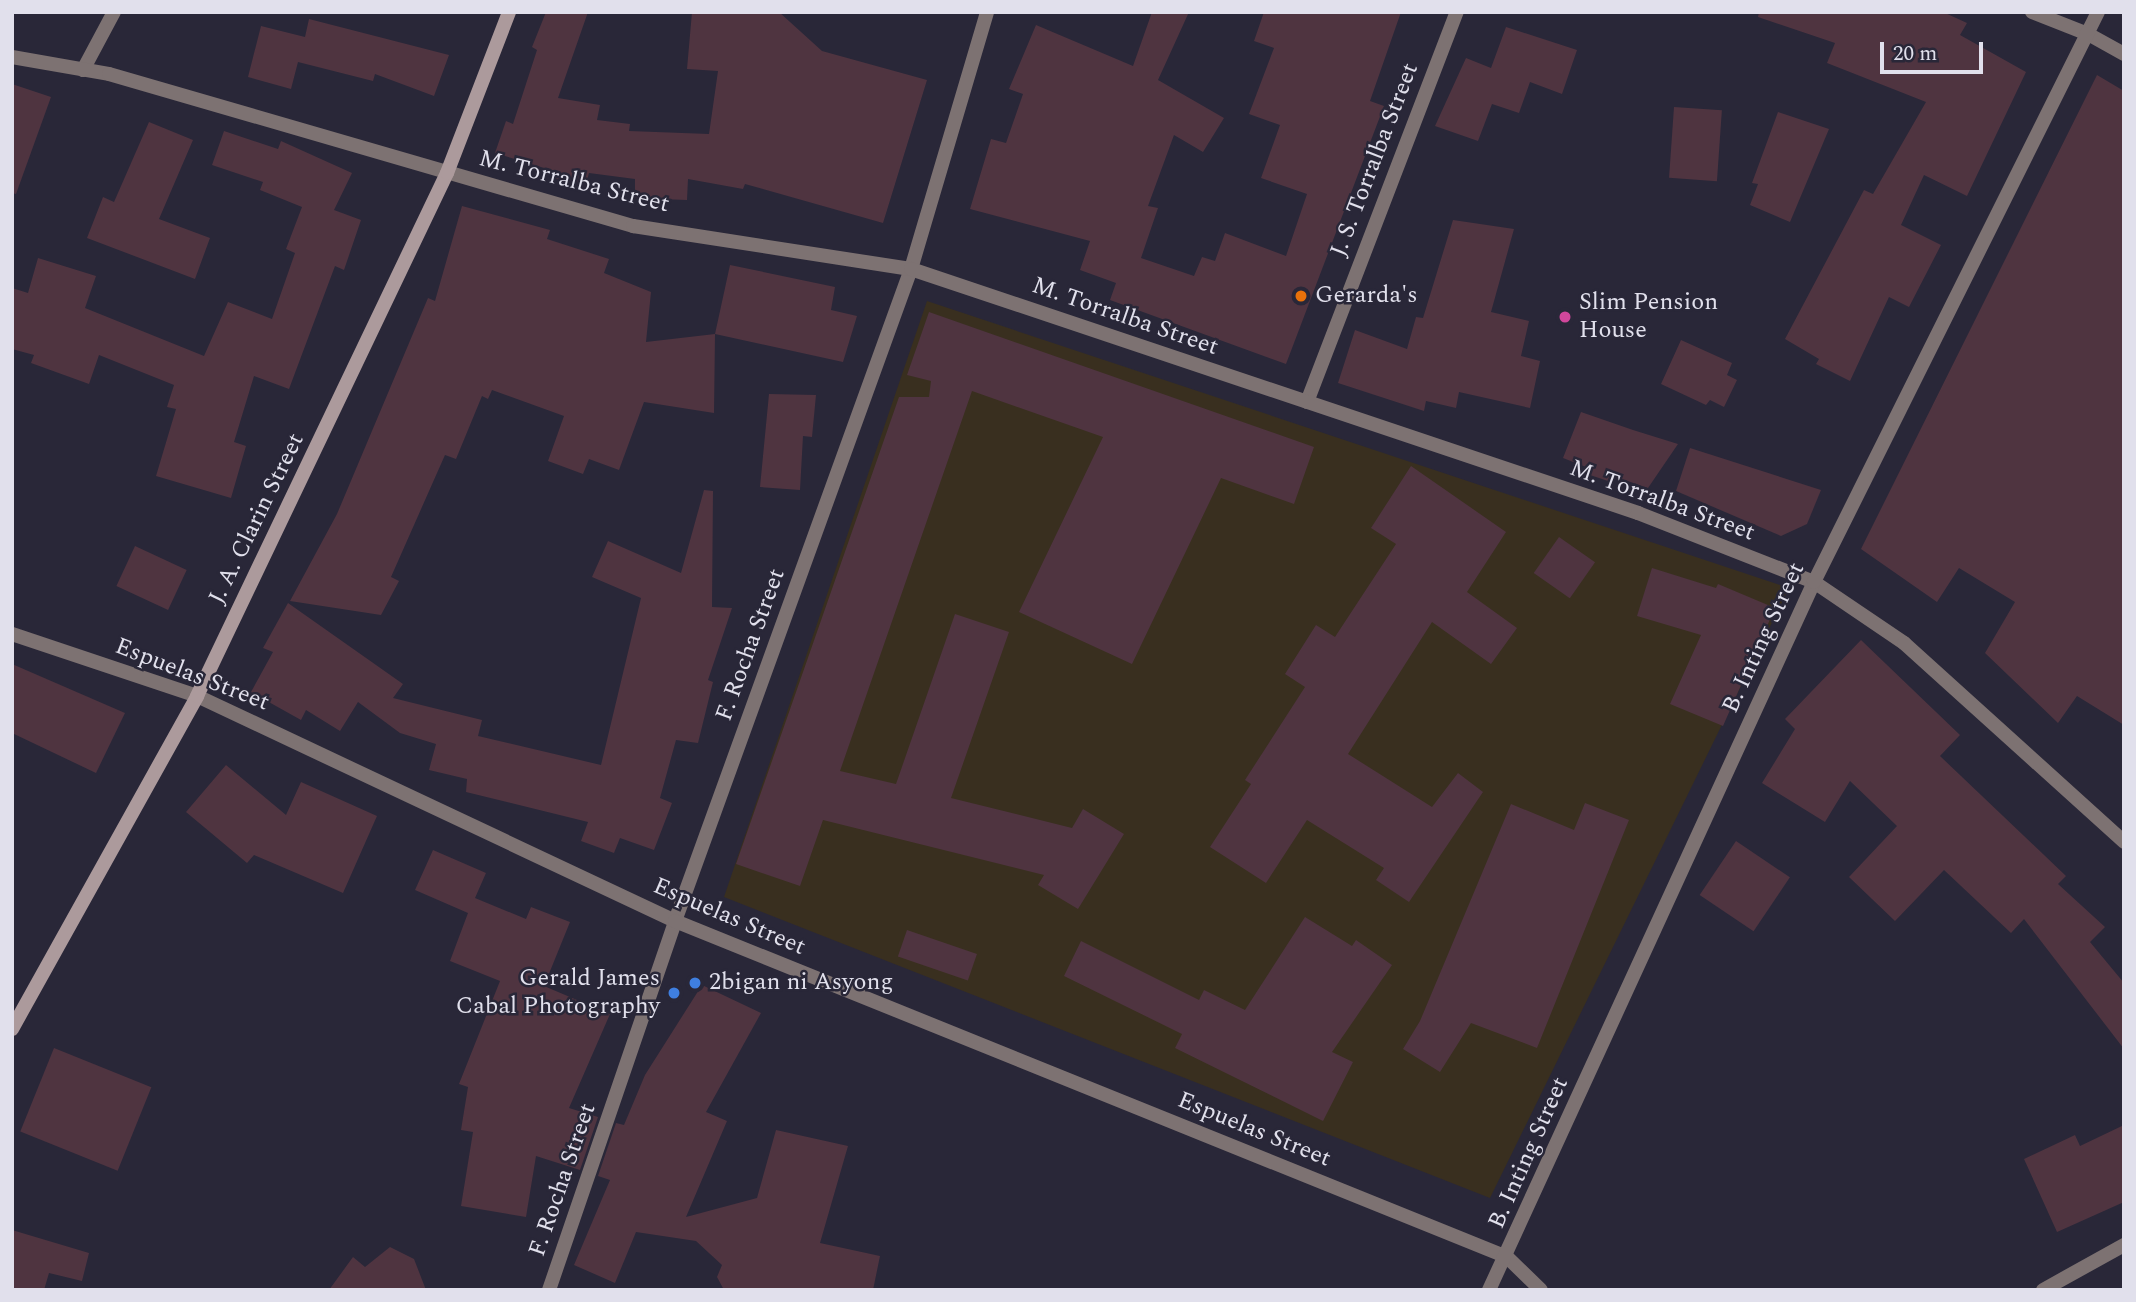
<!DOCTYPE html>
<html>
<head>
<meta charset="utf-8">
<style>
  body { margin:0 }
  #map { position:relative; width:2136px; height:1302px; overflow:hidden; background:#292738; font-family:Spectral,serif }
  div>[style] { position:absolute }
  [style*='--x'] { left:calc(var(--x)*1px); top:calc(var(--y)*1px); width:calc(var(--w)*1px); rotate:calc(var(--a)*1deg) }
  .education>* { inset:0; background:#392f1f }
  .building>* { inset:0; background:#4f3440; transform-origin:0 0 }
  .minor>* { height:14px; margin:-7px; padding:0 7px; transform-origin:7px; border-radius:7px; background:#7d7272 }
  .tertiary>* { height:14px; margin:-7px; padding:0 7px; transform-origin:7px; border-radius:7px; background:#7d7272 }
  .secondary>* { height:14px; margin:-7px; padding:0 7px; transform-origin:7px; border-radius:7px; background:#ac9a9c }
  .dots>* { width:19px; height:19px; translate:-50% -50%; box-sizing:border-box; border:4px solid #292738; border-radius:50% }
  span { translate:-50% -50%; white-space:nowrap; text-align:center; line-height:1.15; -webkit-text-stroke:5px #292738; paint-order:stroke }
  .street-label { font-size:24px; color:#e1e0ec }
  .poi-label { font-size:24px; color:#e1e0ec }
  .left { translate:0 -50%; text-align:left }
  .right { translate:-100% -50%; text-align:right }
  .frame { position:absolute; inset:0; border:14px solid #e1e0ec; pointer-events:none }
  .scale { position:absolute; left:1880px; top:42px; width:103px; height:32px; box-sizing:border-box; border:4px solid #e1e0ec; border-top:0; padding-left:9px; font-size:21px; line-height:24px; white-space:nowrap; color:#e1e0ec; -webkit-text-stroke:5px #292738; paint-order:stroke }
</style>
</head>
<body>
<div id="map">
  <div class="education">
    <i style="clip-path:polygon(927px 301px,1789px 588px,1490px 1198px,724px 897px)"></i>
  </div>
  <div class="building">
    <i style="clip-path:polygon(546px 12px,588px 12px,558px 98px,600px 105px,597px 120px,630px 124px,629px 131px,709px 134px,718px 71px,687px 69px,692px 12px,779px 12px,822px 51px,927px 80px,883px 223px,745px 184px,743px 189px,688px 179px,687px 200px,635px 198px,635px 179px,589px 173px,586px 184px,553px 178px,554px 171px,495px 153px,506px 121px,513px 124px,537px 50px,532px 47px)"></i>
    <i style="clip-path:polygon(1152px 12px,1189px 12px,1158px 80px,1224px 118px,1203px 152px,1174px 135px,1148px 206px,1158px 208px,1141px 258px,1194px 276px,1202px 257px,1215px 261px,1225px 233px,1286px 256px,1307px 194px,1261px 178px,1280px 125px,1249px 114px,1274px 48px,1254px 41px,1264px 12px,1401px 12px,1370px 101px,1384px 106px,1286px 364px,1110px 300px,1116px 283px,1080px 270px,1090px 241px,970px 209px,991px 139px,1006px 143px,1023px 94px,1009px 89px,1036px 25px,1133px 66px)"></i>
    <i style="clip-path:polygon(1759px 12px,1943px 12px,1967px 23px,1960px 35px,2026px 72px,1967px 196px,1924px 175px,1901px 225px,1941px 245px,1909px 307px,1889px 297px,1850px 381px,1816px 364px,1819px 359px,1785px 339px,1864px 190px,1873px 194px,1926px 102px,1827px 63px,1835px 43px,1758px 17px)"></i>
    <i style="clip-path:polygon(309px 19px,449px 55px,434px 96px,375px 74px,373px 81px,298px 62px,291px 89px,248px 77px,261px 26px,305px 37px)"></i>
    <i style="clip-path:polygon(1506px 27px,1577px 50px,1562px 94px,1530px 82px,1519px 113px,1492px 104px,1478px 141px,1435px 126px,1466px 58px,1491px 68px)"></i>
    <i style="clip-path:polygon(2097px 75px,2124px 91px,2124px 725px,2077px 696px,2058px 723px,1985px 653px,2015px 602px,1959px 568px,1937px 602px,1861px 549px)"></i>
    <i style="clip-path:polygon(12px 84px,51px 97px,16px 194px,12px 193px)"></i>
    <i style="left:1674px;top:107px;width:48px;height:71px;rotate:4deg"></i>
    <i style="clip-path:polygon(1778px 112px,1829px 129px,1790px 222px,1750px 205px,1758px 184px,1752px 183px)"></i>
    <i style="clip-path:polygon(149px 122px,193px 140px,159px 219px,210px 238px,195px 279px,87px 238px,103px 197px,114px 202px)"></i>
    <i style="clip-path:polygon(224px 131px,278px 149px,281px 141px,352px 173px,334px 210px,361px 220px,344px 270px,335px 266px,289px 389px,254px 376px,234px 442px,246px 446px,231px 498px,156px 476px,176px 409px,167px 407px,174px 385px,99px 355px,89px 384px,31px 363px,34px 355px,12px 349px,12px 288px,28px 293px,38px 258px,96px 276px,85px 308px,204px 356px,228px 302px,272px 319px,295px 253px,286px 249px,302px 207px,260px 190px,263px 182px,212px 165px)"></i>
    <i style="clip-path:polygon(462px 206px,550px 230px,547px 239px,609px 259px,604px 273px,651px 292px,646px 342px,715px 334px,714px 413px,644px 402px,619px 470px,589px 459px,583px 474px,548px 461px,564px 416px,492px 390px,488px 399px,482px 396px,456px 459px,445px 455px,391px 577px,399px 581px,381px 615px,290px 601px,337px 514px,428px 298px,435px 301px)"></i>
    <i style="clip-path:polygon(1453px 220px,1514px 229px,1491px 312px,1529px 321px,1521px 356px,1540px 361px,1530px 408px,1459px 392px,1456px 408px,1426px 401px,1424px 411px,1338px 383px,1355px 330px,1407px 349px,1416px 317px,1423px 318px)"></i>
    <i style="clip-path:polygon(730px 265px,835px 287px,831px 310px,857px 316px,843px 362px,715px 334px)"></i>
    <i style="clip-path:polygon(929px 312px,1314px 447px,1294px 504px,1221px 478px,1132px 664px,1019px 612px,1103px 437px,972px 391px,840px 771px,896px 784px,955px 614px,1009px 632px,951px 798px,1072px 828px,1083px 809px,1124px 834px,1078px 909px,1038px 885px,1044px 875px,823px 820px,800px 886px,736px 864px,899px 397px,929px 397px,931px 381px,907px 375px)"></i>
    <i style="clip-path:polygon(1681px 340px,1732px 363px,1727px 375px,1737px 380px,1724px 407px,1710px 400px,1706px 405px,1661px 384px)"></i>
    <i style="clip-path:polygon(769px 394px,816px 395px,812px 437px,803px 436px,800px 490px,760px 487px)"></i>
    <i style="clip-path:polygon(1581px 412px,1633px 430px,1678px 444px,1648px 488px,1613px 476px,1611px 482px,1584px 473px,1586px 467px,1563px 458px)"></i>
    <i style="clip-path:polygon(1690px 448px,1821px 490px,1807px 524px,1781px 536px,1676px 491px)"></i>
    <i style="clip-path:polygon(1411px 466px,1506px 532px,1467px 592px,1517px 628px,1491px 664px,1432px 622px,1348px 754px,1432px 807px,1458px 773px,1483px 792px,1409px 902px,1376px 880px,1384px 868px,1307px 820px,1266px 883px,1210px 847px,1251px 784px,1245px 780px,1305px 687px,1285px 674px,1316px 625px,1335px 637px,1396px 544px,1371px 528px)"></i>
    <i style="clip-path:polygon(704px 490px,713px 491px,712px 607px,732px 608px,708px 680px,713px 682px,698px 743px,676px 740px,660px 798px,672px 803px,654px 850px,620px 838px,614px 853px,581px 841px,588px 822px,466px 792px,467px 779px,429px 770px,436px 744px,400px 733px,358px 702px,340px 731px,306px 710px,301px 720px,251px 692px,273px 652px,263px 648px,288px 603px,403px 684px,393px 698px,482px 720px,478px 736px,601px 765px,641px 598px,592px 577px,608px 541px,681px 573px)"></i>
    <i style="left:1559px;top:537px;width:44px;height:44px;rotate:35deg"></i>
    <i style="left:135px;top:546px;width:57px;height:44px;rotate:25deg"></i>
    <i style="clip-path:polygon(1652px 568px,1716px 588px,1718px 584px,1775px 608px,1723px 726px,1670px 704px,1701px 635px,1637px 616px)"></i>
    <i style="clip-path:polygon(1861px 640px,1960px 735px,1940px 756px,2066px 876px,2058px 884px,2105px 927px,2090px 942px,2124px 983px,2124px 1049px,2024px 919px,2011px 933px,1944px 870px,1895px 921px,1849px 877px,1897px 826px,1850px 781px,1825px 822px,1762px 783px,1795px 729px,1785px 719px)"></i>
    <i style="clip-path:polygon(12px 664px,125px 713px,96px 773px,12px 733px)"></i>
    <i style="clip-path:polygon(226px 765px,286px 815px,301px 782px,377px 816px,343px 893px,254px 855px,247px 863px,186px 812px)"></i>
    <i style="clip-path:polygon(1585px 803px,1629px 820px,1537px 1048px,1471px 1023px,1440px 1072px,1403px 1049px,1420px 1021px,1511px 804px,1574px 830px)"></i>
    <i style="left:1736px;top:841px;width:65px;height:65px;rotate:34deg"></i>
    <i style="clip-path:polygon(433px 850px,486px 873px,475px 898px,526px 919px,531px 907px,570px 922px,544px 986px,610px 1014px,569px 1108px,598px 1117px,580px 1170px,536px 1156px,526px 1217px,461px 1206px,473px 1132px,461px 1130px,468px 1087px,459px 1084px,500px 981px,450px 961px,468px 913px,415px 890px)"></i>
    <i style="clip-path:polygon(1305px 917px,1352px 946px,1356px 940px,1392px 965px,1332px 1052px,1353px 1062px,1323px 1121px,1175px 1048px,1182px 1034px,1064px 976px,1081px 941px,1199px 1000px,1204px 990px,1245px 1010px)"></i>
    <i style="left:907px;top:930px;width:74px;height:28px;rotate:19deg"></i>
    <i style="clip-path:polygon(702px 985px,761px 1013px,706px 1112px,727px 1121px,686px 1217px,757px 1198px,776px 1130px,848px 1146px,820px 1243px,880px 1256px,873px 1290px,724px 1290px,717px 1277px,722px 1265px,696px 1241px,636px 1232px,615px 1283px,574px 1265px,610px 1180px,598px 1176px,616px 1123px,624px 1125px,645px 1075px)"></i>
    <i style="left:54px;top:1048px;width:105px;height:90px;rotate:22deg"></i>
    <i style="clip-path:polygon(2124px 1125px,2124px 1202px,2057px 1232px,2024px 1159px,2075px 1135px,2080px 1146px)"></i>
    <i style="clip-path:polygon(12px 1230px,89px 1253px,82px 1281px,49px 1273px,44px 1290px,12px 1290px)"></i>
    <i style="clip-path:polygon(390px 1247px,414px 1259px,426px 1290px,329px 1290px,353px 1257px,365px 1267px)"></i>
  </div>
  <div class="minor">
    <i style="--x:83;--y:70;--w:66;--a:-61.9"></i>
    <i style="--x:1307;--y:402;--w:418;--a:-69"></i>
    <i style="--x:549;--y:1290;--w:390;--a:-71.1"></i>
    <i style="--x:675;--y:921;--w:693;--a:-70.1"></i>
    <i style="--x:911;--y:269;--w:268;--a:-73.5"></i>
  </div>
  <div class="tertiary">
    <i style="--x:2032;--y:12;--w:60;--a:21.4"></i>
    <i style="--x:2088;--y:34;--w:41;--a:29.1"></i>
    <i style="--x:12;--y:57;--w:98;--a:9.9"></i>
    <i style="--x:109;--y:74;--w:546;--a:16.18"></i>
    <i style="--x:633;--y:226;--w:281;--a:8.8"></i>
    <i style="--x:911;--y:269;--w:767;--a:18.55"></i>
    <i style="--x:1638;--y:513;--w:189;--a:21.4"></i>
    <i style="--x:1814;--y:582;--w:109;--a:34.1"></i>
    <i style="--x:1904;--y:643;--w:297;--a:42.1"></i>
    <i style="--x:12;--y:634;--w:195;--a:18.5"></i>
    <i style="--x:197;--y:696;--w:528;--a:25.21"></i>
    <i style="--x:675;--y:921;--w:897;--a:21.99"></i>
    <i style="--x:1507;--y:1257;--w:47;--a:44.1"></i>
    <i style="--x:1489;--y:1290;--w:779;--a:-65.34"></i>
    <i style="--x:1814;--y:582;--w:637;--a:-63.52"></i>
    <i style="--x:2043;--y:1290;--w:93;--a:-29.1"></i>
  </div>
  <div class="secondary">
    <i style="--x:12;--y:1029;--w:381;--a:-60.9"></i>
    <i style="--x:197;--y:696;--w:580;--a:-64.45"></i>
    <i style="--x:447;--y:173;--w:173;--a:-68.9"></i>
  </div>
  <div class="dots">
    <i style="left:1301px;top:296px;background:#e8710a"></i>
    <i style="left:1565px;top:317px;background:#d1479c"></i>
    <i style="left:695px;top:983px;background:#3f7fe0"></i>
    <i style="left:674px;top:993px;background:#3f7fe0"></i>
  </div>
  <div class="street-label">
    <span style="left:1375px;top:160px;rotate:-69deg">J. S. Torralba Street</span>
    <span style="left:574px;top:182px;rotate:14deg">M. Torralba Street</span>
    <span style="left:1125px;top:317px;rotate:19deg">M. Torralba Street</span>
    <span style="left:1662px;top:501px;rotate:20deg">M. Torralba Street</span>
    <span style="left:257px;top:519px;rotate:-64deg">J. A. Clarin Street</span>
    <span style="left:1764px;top:638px;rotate:-65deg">B. Inting Street</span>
    <span style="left:751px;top:645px;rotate:-70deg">F. Rocha Street</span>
    <span style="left:192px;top:675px;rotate:21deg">Espuelas Street</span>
    <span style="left:729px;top:917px;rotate:23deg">Espuelas Street</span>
    <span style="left:1254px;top:1130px;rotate:22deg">Espuelas Street</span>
    <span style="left:1529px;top:1153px;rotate:-66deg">B. Inting Street</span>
    <span style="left:563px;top:1180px;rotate:-71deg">F. Rocha Street</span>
  </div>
  <div class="poi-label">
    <span class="left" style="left:1315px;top:296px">Gerarda's</span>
    <span class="left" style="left:1579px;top:317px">Slim Pension<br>House</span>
    <span class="right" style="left:660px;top:993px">Gerald James<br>Cabal Photography</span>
    <span class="left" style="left:709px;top:983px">2bigan ni Asyong</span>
  </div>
  <div class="frame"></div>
  <div class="scale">20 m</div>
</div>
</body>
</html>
